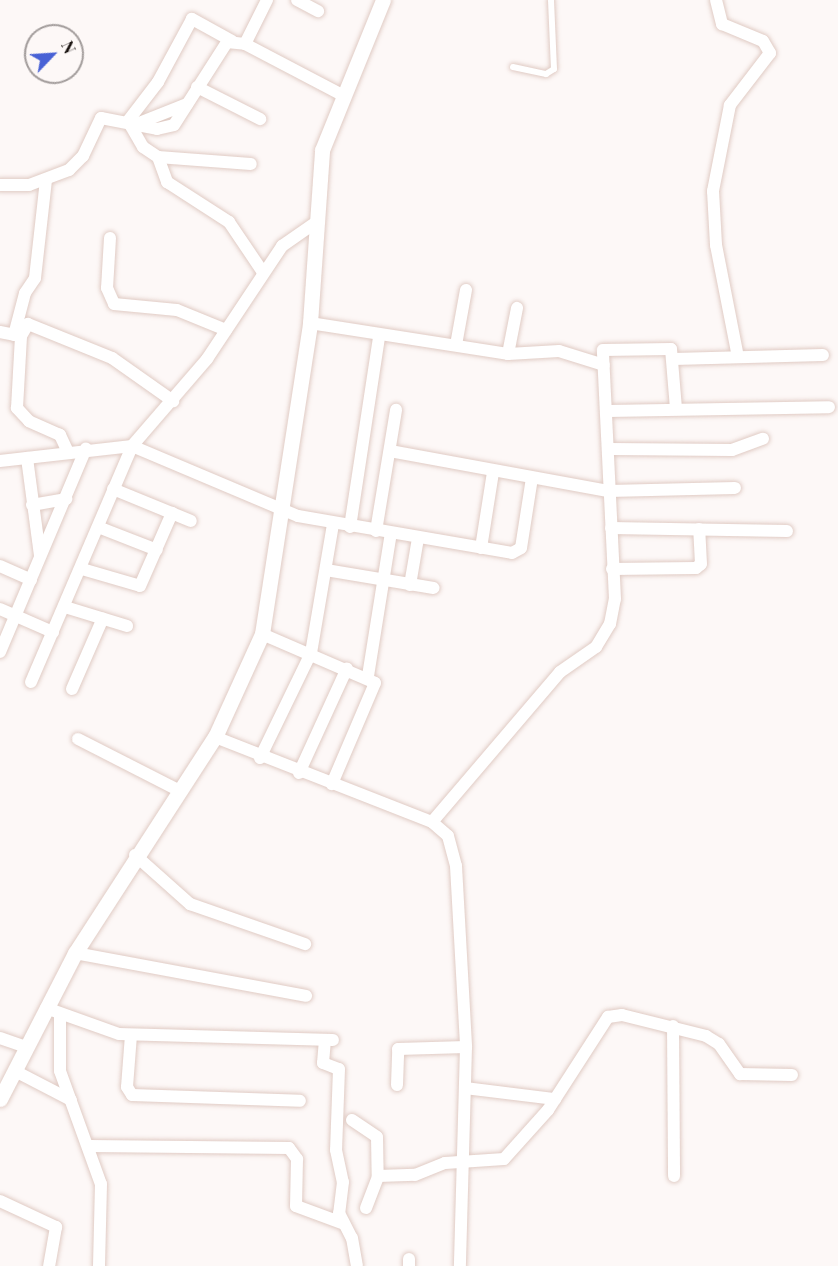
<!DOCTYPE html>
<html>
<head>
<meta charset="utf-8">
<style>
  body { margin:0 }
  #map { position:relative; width:838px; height:1266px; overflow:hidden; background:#fdf8f7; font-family:"Playfair Display",serif }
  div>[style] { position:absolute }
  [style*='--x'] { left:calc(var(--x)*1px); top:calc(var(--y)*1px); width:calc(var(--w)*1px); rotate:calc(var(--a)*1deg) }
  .roads { filter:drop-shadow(0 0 2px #e0cbc4) drop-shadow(0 0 2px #e0cbc4) }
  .service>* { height:6px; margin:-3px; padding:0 3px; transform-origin:3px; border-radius:3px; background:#fff }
  .minor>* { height:12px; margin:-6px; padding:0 6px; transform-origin:6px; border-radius:6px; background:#fff }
  .tertiary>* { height:15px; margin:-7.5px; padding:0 7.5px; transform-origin:7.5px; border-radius:7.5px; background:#fff }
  span { translate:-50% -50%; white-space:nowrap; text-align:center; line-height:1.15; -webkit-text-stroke:6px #fdf8f7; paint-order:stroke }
  .north { position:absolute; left:24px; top:24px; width:60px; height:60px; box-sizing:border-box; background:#fdf8f7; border:2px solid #a29c9b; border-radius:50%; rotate:65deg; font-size:16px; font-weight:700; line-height:24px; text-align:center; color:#1a1310 }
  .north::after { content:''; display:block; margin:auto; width:21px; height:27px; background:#4861d5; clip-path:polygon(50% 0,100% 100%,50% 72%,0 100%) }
</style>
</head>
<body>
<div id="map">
  <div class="roads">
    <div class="service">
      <i style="--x:513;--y:67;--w:34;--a:12"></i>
      <i style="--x:546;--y:74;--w:9;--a:-32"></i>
      <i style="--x:554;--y:69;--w:69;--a:-92.5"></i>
    </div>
    <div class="minor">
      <i style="--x:297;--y:0;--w:24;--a:28"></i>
      <i style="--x:716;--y:0;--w:25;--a:76"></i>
      <i style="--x:722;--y:24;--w:44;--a:22.5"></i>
      <i style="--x:763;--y:41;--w:14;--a:60"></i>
      <i style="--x:770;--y:53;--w:66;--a:127.6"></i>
      <i style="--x:730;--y:105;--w:88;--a:101.2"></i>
      <i style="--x:713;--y:191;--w:54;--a:86.8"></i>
      <i style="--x:716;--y:245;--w:114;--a:78.9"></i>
      <i style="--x:232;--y:41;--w:46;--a:-151.2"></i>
      <i style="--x:192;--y:19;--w:72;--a:118.4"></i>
      <i style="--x:158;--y:82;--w:49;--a:127.6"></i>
      <i style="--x:128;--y:121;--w:30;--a:60"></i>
      <i style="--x:143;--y:147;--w:18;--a:34"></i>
      <i style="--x:158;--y:157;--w:93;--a:4.3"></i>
      <i style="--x:245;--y:44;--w:49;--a:-63.4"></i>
      <i style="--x:197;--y:87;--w:71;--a:26.9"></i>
      <i style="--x:139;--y:123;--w:52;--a:-21.6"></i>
      <i style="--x:158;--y:157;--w:27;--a:70"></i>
      <i style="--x:167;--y:182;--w:74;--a:32.8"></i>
      <i style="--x:229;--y:222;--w:59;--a:56"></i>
      <i style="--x:0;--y:185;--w:29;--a:0"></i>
      <i style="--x:29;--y:185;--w:43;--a:-20.6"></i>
      <i style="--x:69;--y:170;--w:20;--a:-45"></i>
      <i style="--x:83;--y:156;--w:42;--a:-64.7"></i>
      <i style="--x:101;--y:118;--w:57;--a:11.1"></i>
      <i style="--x:157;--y:129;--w:17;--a:-13"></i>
      <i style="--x:174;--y:125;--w:98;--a:-57.4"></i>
      <i style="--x:227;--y:42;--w:18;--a:6"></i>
      <i style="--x:245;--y:44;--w:112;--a:27.7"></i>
      <i style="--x:110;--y:238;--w:50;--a:93.4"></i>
      <i style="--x:107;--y:288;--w:17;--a:66"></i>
      <i style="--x:114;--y:304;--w:63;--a:5.4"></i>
      <i style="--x:177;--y:310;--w:53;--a:22.2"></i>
      <i style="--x:310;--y:323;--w:200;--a:8.9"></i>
      <i style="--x:508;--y:354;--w:51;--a:-3.4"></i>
      <i style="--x:559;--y:351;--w:47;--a:17.3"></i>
      <i style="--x:0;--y:332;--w:20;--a:11"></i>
      <i style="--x:14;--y:335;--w:43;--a:-75.3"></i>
      <i style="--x:25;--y:293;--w:18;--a:-56"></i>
      <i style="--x:35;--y:278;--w:99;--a:-83.6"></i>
      <i style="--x:456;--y:345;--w:56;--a:-79.7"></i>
      <i style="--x:508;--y:354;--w:47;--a:-78.9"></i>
      <i style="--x:674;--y:359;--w:149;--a:-1.5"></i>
      <i style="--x:608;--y:411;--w:221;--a:-1"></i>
      <i style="--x:610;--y:449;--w:122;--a:0.5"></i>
      <i style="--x:732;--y:450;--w:33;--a:-20"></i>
      <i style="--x:67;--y:450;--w:17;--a:-115"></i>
      <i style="--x:60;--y:435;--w:34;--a:-156"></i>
      <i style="--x:29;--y:421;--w:18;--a:-133"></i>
      <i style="--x:17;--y:408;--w:72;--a:-86.8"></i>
      <i style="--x:21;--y:336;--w:14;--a:-60"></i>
      <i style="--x:28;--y:324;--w:91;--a:22"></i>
      <i style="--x:112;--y:358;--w:75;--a:35.2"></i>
      <i style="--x:390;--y:451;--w:223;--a:10.4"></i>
      <i style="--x:609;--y:491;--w:126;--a:-1.4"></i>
      <i style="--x:27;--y:458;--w:98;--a:82.4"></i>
      <i style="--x:0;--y:461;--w:133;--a:-6.5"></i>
      <i style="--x:132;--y:446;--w:180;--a:22.9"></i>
      <i style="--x:298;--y:516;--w:217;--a:9.8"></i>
      <i style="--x:512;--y:553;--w:10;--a:-29"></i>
      <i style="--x:521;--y:548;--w:71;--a:-81.1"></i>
      <i style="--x:113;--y:489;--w:84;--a:22.3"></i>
      <i style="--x:32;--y:505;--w:35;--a:-10"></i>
      <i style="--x:98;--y:527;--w:63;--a:21.3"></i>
      <i style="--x:350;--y:527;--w:192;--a:-81.3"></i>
      <i style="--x:611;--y:528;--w:176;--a:1"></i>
      <i style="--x:376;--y:531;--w:123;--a:-80.6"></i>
      <i style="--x:481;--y:548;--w:77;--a:-81"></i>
      <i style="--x:0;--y:566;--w:34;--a:24"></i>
      <i style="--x:82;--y:569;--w:60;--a:16.3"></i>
      <i style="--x:140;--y:586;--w:80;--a:-66.3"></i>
      <i style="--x:612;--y:569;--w:84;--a:-0.7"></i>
      <i style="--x:696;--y:568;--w:6;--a:-39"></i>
      <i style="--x:701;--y:564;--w:35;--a:-93"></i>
      <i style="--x:326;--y:570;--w:109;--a:9.5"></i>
      <i style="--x:410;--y:585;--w:48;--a:-80.3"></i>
      <i style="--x:65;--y:607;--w:65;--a:17"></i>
      <i style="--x:0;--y:609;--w:58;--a:23.5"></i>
      <i style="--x:262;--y:634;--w:123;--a:23.4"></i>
      <i style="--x:375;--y:683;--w:110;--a:113.1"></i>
      <i style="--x:0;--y:652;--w:221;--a:-67.1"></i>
      <i style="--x:368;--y:676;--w:145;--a:-80.9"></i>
      <i style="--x:31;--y:682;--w:257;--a:-66.8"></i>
      <i style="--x:132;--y:446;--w:115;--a:-49.2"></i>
      <i style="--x:207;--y:359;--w:136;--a:-56.4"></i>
      <i style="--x:282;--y:246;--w:40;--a:-34.9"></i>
      <i style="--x:72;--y:689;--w:77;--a:-66.4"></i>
      <i style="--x:215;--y:737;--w:233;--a:21.4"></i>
      <i style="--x:432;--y:822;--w:21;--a:41"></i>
      <i style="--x:448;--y:836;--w:31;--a:75"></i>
      <i style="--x:456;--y:866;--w:181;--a:86.8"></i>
      <i style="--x:466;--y:1047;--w:219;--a:91.6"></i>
      <i style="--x:78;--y:739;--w:112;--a:27"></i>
      <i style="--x:260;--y:758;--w:117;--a:-64.1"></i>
      <i style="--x:311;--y:653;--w:131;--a:-80.3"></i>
      <i style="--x:299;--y:773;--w:115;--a:-65.4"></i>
      <i style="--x:432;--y:822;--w:197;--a:-49.5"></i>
      <i style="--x:560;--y:672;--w:44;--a:-34.8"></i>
      <i style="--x:596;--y:647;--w:27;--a:-59"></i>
      <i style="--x:610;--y:624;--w:25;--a:-79"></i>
      <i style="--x:615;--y:599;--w:249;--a:-92.8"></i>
      <i style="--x:603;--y:350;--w:68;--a:-0.8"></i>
      <i style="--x:671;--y:349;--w:60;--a:85.2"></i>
      <i style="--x:135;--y:855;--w:74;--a:41.7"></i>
      <i style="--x:190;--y:904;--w:122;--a:19.2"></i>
      <i style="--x:75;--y:953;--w:235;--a:10.5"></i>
      <i style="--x:46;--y:1008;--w:77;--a:19.6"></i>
      <i style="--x:119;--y:1034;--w:214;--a:1.6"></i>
      <i style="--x:60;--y:1015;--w:56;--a:90"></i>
      <i style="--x:60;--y:1071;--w:120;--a:70.1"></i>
      <i style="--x:101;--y:1184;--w:82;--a:91.4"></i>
      <i style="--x:673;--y:1026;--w:150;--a:89.6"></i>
      <i style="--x:131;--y:1035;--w:52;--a:94.4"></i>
      <i style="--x:127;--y:1087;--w:9;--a:58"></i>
      <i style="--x:132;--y:1095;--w:168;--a:2"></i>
      <i style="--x:0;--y:1038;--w:28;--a:19"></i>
      <i style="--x:325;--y:1040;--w:23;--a:95"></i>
      <i style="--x:323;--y:1063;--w:17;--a:21"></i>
      <i style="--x:339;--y:1069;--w:81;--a:92.1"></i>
      <i style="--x:336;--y:1150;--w:33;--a:78"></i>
      <i style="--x:343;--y:1182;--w:31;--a:97"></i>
      <i style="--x:339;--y:1213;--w:28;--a:63"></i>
      <i style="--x:352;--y:1238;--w:28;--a:80"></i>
      <i style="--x:15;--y:1071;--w:63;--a:27.4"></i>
      <i style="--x:397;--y:1085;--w:36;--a:-88"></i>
      <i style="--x:398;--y:1049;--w:68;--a:-1.7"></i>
      <i style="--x:465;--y:1088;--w:91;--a:7"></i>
      <i style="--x:352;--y:1120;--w:30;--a:34"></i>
      <i style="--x:377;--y:1137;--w:39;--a:89"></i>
      <i style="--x:89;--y:1146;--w:200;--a:0.6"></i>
      <i style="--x:289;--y:1148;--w:14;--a:54"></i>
      <i style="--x:297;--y:1159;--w:47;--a:91.2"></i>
      <i style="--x:296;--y:1206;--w:49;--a:20.3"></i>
      <i style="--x:0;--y:1201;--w:62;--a:24.9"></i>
      <i style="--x:56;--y:1227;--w:40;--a:100"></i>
      <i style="--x:366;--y:1208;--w:34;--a:-69"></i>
      <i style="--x:378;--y:1176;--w:37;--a:-2"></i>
      <i style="--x:415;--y:1175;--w:32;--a:-22"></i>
      <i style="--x:445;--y:1163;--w:59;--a:-3.9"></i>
      <i style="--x:504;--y:1159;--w:66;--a:-48.1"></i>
      <i style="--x:548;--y:1110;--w:111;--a:-57.2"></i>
      <i style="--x:608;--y:1017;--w:14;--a:-8"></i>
      <i style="--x:622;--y:1015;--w:87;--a:14"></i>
      <i style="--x:706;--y:1036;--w:15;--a:32"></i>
      <i style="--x:719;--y:1044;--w:37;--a:55"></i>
      <i style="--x:740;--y:1074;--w:52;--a:1.1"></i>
      <i style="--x:409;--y:1266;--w:7;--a:-90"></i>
    </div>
    <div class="tertiary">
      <i style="--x:0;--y:1099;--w:164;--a:-62.8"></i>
      <i style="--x:75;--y:953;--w:257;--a:-57.1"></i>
      <i style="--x:215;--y:737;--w:113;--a:-65.5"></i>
      <i style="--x:262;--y:634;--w:315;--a:-81.2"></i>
      <i style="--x:310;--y:323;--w:173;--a:-86"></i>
      <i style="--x:322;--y:150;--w:162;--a:-67.9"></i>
    </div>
  </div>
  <div class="north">N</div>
</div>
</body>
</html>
